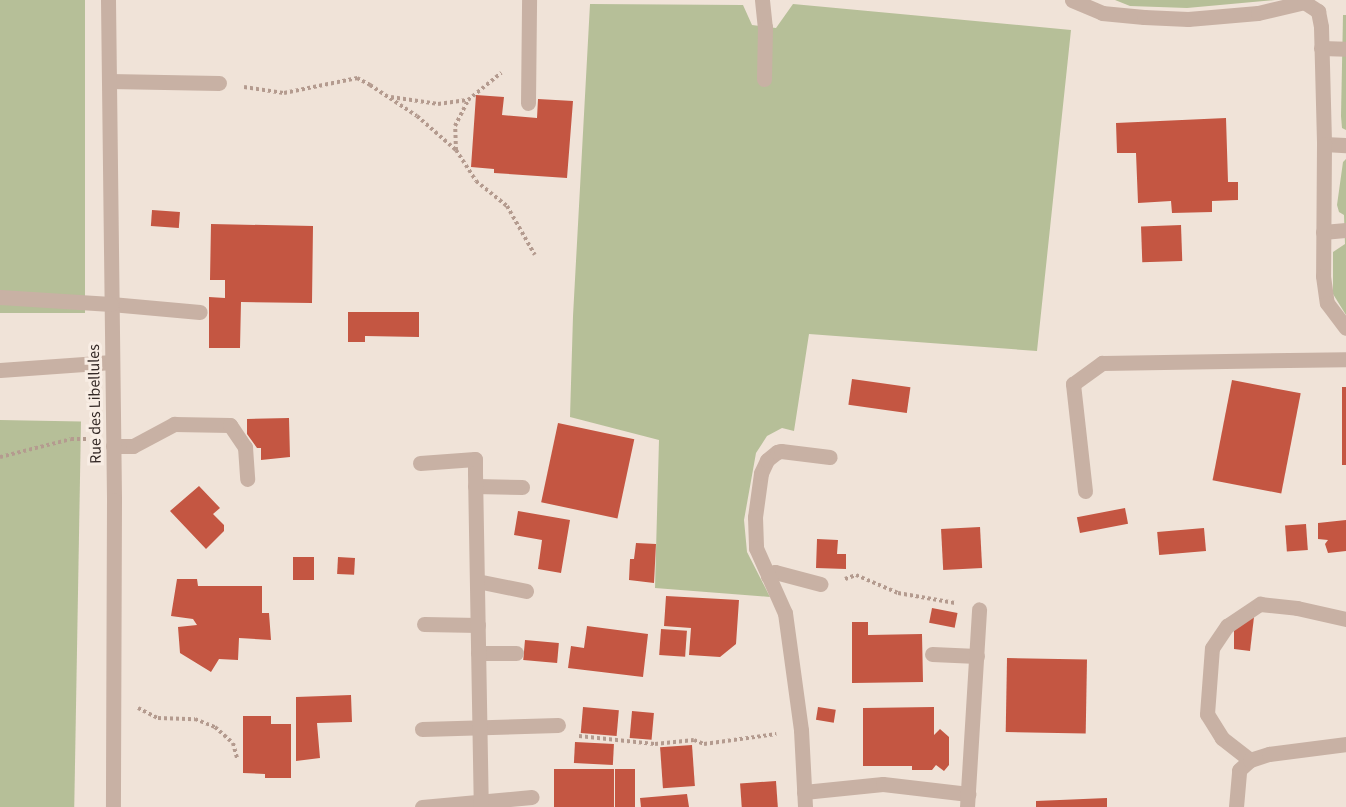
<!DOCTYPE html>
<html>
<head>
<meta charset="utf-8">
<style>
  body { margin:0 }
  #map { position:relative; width:1346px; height:807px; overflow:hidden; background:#f0e3d8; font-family:"Source Sans 3",sans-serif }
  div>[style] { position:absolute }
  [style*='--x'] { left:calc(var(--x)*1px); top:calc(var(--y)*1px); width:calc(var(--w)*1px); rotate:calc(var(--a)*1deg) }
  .green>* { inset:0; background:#b6bf98; transform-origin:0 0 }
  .building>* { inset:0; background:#c45642; transform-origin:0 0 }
  .path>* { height:4px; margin-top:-2px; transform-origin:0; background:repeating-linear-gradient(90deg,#b49b8f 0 3px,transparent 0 6px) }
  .service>* { height:15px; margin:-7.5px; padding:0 7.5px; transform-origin:7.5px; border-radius:7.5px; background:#c8b1a4 }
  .minor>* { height:15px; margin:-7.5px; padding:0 7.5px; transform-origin:7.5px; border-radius:7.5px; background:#c8b1a4 }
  span { translate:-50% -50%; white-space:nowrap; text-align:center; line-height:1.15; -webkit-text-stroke:6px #f8ede4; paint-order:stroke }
  .street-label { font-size:16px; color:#342926 }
</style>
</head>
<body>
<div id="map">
  <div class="green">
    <i style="left:0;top:0;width:85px;height:313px"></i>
    <i style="clip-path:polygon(1115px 0,1275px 0,1187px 8px,1130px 6px)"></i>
    <i style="clip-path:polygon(590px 4px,743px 5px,752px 25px,776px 28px,793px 4px,1071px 30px,1037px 351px,809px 334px,794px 431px,782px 428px,767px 436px,756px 453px,744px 520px,747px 552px,770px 597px,655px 588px,659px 440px,570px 417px,573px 316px)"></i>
    <i style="clip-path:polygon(1343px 15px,1346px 15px,1346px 130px,1342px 128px,1341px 116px)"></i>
    <i style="clip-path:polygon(1346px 159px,1346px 315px,1333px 294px,1333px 252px,1345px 244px,1344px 215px,1339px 212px,1337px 205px,1343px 162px)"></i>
    <i style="left:0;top:420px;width:81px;height:387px;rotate:1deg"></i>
  </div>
  <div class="building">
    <i style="clip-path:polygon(476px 95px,504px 97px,502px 115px,537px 118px,538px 99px,573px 101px,567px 178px,494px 173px,494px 169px,471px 167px)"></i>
    <i style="clip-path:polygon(1226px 118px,1228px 182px,1238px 182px,1238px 200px,1212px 201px,1212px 212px,1172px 213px,1171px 201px,1138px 203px,1136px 153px,1117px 153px,1116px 123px)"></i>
    <i style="left:152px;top:210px;width:28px;height:16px;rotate:4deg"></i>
    <i style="clip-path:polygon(211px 224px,313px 226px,312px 303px,241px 302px,240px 348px,209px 348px,209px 297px,225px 298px,225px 280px,210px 280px)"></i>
    <i style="left:1181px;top:225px;width:36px;height:40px;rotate:88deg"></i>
    <i style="clip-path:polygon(348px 312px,419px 312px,419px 337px,365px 336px,365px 342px,348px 342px)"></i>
    <i style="left:852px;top:379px;width:59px;height:26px;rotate:8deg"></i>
    <i style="left:1232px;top:380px;width:70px;height:102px;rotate:11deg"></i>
    <i style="left:1342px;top:387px;width:4px;height:78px"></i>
    <i style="clip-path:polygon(289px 418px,290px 457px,261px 460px,261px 448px,257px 448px,247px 434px,247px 419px)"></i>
    <i style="left:558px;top:423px;width:78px;height:81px;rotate:12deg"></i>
    <i style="clip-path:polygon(199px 486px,220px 508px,213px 514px,224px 525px,224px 531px,206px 549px,170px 511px)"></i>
    <i style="left:1125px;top:508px;width:16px;height:49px;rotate:79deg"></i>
    <i style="clip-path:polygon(518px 511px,570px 520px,561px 573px,538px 569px,542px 540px,514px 535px)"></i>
    <i style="clip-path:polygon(1346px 520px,1346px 551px,1328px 553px,1325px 544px,1328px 540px,1318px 539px,1318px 523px)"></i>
    <i style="left:1306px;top:524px;width:26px;height:21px;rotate:86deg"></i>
    <i style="left:980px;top:527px;width:41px;height:39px;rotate:87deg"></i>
    <i style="left:1204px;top:528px;width:23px;height:47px;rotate:85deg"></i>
    <i style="clip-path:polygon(817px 539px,838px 540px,837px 554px,846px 554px,846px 569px,816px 568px)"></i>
    <i style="clip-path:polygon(636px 543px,656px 544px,654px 583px,629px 580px,630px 559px,634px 559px)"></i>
    <i style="left:293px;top:557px;width:21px;height:23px"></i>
    <i style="left:338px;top:557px;width:17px;height:17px;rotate:3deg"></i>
    <i style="clip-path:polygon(177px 579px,197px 579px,198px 586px,262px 586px,262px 613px,269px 613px,271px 640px,239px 638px,238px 660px,219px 659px,211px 672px,180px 653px,178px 627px,197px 625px,193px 619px,171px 616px)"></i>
    <i style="clip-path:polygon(666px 596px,739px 600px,736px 644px,720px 657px,689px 655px,691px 628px,664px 626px)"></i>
    <i style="left:932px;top:608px;width:26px;height:15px;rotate:11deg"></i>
    <i style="clip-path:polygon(1234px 614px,1254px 617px,1250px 651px,1234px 649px)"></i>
    <i style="clip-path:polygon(852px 622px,868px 622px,868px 635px,922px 634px,923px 682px,852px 683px)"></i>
    <i style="clip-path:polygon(587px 626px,648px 634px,643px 677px,568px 668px,571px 646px,584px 648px)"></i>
    <i style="left:661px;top:629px;width:26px;height:26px;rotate:4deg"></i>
    <i style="left:525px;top:640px;width:34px;height:20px;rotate:5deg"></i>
    <i style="left:1007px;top:658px;width:80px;height:74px;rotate:1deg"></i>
    <i style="clip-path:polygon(351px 695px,352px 722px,317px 723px,320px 758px,296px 761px,296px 697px)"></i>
    <i style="left:583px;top:707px;width:36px;height:26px;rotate:5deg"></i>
    <i style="left:818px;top:707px;width:18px;height:13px;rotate:9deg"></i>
    <i style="clip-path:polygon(934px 707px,934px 735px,940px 729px,949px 737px,949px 765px,944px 771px,936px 765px,932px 770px,912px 770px,912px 766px,863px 766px,863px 708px)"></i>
    <i style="left:632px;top:711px;width:22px;height:27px;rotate:5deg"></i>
    <i style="clip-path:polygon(243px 716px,271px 716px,271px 724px,291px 724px,291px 778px,265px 778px,265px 774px,243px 773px)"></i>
    <i style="left:575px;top:742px;width:39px;height:21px;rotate:3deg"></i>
    <i style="left:692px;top:745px;width:41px;height:32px;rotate:86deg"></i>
    <i style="left:614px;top:769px;width:38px;height:60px;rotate:90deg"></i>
    <i style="left:615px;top:769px;width:20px;height:38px"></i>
    <i style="left:776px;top:781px;width:26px;height:36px;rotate:86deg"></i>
    <i style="clip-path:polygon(687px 794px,689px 807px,641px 807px,640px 798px)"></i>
    <i style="clip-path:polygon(1107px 798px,1107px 807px,1036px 807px,1036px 801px)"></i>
  </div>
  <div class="path">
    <i style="--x:244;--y:87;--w:40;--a:8.5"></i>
    <i style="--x:284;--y:93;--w:75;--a:-11.6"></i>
    <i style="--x:357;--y:78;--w:15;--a:28"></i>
    <i style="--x:370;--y:85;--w:56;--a:33.4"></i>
    <i style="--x:417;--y:116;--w:52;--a:41.1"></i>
    <i style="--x:456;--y:150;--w:37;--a:57"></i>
    <i style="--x:476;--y:181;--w:40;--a:39"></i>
    <i style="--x:507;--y:206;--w:56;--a:60.3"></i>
    <i style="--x:391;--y:97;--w:48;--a:8.5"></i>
    <i style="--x:438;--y:104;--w:29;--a:-8"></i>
    <i style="--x:456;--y:150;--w:24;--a:-92"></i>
    <i style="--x:455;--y:126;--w:29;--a:-63"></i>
    <i style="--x:468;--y:100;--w:43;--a:-39.3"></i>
    <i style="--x:0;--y:457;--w:73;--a:-14.2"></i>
    <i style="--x:71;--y:439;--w:16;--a:0"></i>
    <i style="--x:845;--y:579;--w:12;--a:-20"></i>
    <i style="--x:856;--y:575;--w:46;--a:23.2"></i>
    <i style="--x:898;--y:593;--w:58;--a:10"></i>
    <i style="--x:138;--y:708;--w:22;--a:27"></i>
    <i style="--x:158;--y:718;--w:37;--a:2"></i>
    <i style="--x:195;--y:719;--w:22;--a:22"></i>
    <i style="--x:215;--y:727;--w:24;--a:42"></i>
    <i style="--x:233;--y:743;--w:16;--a:75"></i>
    <i style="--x:579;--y:736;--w:76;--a:6"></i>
    <i style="--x:655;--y:744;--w:39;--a:-6"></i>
    <i style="--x:694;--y:740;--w:11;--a:22"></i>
    <i style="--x:704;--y:744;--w:73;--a:-7.9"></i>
  </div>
  <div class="service">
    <i style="--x:762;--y:0;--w:27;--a:84"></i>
    <i style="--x:765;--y:27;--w:52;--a:91.1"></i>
    <i style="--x:1321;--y:48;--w:25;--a:2"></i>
    <i style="--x:109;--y:81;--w:110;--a:1"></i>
    <i style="--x:528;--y:103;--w:103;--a:-89.4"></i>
    <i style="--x:1324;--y:144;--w:22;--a:3"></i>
    <i style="--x:1323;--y:232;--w:23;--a:-5"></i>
    <i style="--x:111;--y:304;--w:89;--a:5.1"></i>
    <i style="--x:0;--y:370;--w:112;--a:-4.1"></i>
    <i style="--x:113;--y:446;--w:20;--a:0"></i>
    <i style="--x:133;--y:446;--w:47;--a:-28.2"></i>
    <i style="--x:174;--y:424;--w:56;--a:1"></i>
    <i style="--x:230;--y:425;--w:27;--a:56"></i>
    <i style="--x:245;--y:447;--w:32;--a:86"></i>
    <i style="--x:420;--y:463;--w:55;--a:-4.2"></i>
    <i style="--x:475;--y:459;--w:14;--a:90"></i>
    <i style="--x:475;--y:486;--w:47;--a:1.2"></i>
    <i style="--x:1085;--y:491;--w:108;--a:-96.4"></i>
    <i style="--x:1073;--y:384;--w:36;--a:-36"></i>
    <i style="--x:1102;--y:363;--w:244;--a:-0.9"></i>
    <i style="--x:755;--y:517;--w:44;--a:-82.2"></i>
    <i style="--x:761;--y:473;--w:14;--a:-65"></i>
    <i style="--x:767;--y:460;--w:13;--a:-39"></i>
    <i style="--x:777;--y:452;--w:4;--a:-14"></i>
    <i style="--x:781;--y:451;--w:49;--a:7"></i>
    <i style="--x:768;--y:576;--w:8;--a:-30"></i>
    <i style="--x:775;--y:572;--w:47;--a:14.9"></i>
    <i style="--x:477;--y:581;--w:50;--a:11.5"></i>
    <i style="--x:424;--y:624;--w:54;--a:1.1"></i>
    <i style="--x:478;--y:653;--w:38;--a:0"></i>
    <i style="--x:932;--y:654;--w:45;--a:2.5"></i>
    <i style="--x:422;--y:729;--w:136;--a:-1.7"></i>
    <i style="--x:1250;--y:760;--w:36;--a:-142"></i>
    <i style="--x:1222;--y:738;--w:28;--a:-122"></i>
    <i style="--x:1207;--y:714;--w:66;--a:-85.7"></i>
    <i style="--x:1212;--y:648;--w:27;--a:-56"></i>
    <i style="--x:1227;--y:626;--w:40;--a:-34"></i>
    <i style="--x:1260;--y:604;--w:37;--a:6"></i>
    <i style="--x:1297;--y:608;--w:50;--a:12.7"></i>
    <i style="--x:804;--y:792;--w:79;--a:-5.8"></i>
    <i style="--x:883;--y:784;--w:86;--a:6.7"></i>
    <i style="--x:422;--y:807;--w:110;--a:-5.2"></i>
  </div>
  <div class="minor">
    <i style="--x:108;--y:0;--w:500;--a:89.31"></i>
    <i style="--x:114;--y:500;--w:307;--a:90.2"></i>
    <i style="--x:1072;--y:0;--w:33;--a:23"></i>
    <i style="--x:1102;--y:13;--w:42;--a:5.4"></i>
    <i style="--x:1144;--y:17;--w:44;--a:2.6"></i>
    <i style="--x:1188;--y:19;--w:70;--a:-4.9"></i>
    <i style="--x:1258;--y:13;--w:47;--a:-13.4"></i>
    <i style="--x:1304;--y:2;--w:17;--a:33"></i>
    <i style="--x:1318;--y:11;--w:16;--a:79"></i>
    <i style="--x:1321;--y:27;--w:117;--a:88.5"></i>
    <i style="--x:1324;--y:144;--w:132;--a:90.4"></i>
    <i style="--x:1323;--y:276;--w:27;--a:82"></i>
    <i style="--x:1327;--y:303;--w:31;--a:53"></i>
    <i style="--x:0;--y:297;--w:111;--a:3.6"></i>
    <i style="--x:475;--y:473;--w:334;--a:89"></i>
    <i style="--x:755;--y:517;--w:31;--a:88"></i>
    <i style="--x:756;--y:548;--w:71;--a:66"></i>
    <i style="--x:785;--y:613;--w:118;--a:82.2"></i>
    <i style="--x:801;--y:730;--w:77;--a:87"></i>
    <i style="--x:967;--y:807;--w:198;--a:-86.5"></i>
    <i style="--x:1236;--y:807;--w:37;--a:-85"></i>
    <i style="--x:1239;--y:770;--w:15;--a:-42"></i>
    <i style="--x:1250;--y:760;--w:20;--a:-18"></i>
    <i style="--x:1269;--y:754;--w:78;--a:-7.4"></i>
  </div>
  <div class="street-label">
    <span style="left:95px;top:404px;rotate:-91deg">Rue des Libellules</span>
  </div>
</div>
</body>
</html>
